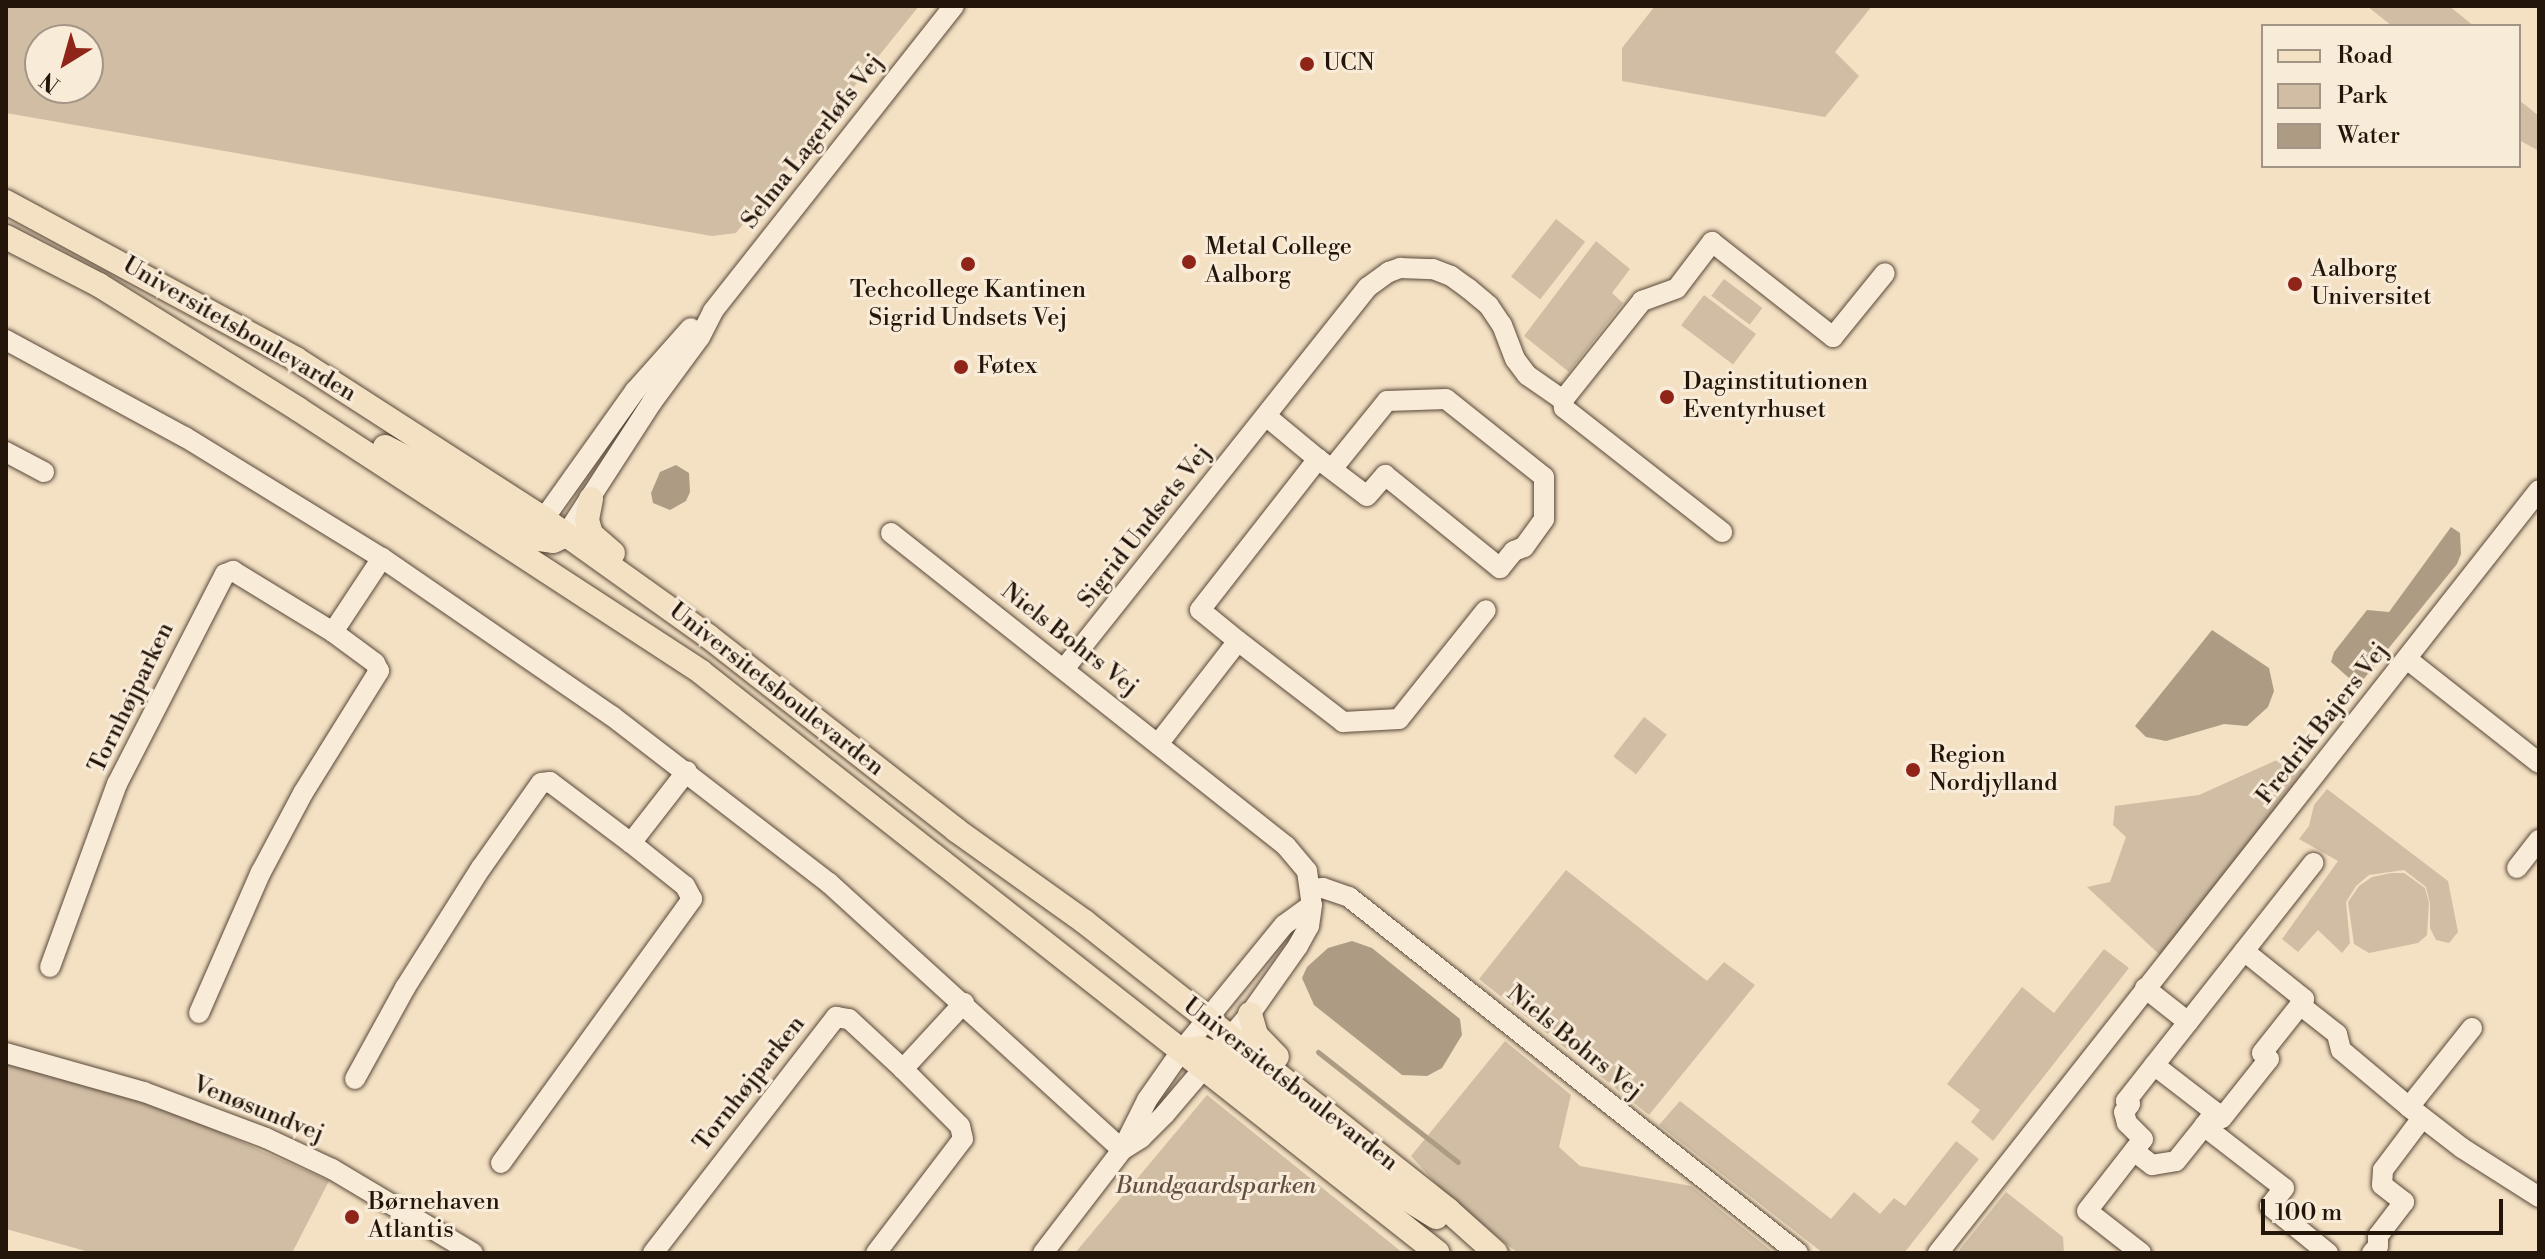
<!DOCTYPE html>
<html>
<head>
<meta charset="utf-8">
<style>
  body { margin:0 }
  #map { position:relative; width:2545px; height:1259px; overflow:hidden; background:#f4e0c3; font-family:"Libre Bodoni",serif }
  div>[style] { position:absolute }
  [style*='--x'] { left:calc(var(--x)*1px); top:calc(var(--y)*1px); width:calc(var(--w)*1px); rotate:calc(var(--a)*1deg) }
  .green>* { inset:0; background:#d1bda4; transform-origin:0 0 }
  .water>* { inset:0; background:#ad9b84 }
  .stream>* { height:5px; margin:-2.5px; padding:0 2.5px; transform-origin:2.5px; border-radius:2.5px; background:#ad9b84 }
  .roads { filter:drop-shadow(0 0 2px #584839) drop-shadow(0 0 2px #584839) }
  .minor>* { height:20px; margin:-10px; padding:0 10px; transform-origin:10px; border-radius:10px; background:#f8ebd8 }
  .major>* { height:24px; margin:-12px; padding:0 12px; transform-origin:12px; border-radius:12px; background:#f4e0c3 }
  .dots>* { width:22px; height:22px; translate:-50% -50%; box-sizing:border-box; border:4px solid #f8ebd8; border-radius:50% }
  span { translate:-50% -50%; white-space:nowrap; text-align:center; line-height:1.15; -webkit-text-stroke:6px #f8ebd8; paint-order:stroke }
  .poi-label { font-size:24px; color:#24150b }
  .left { translate:0 -50%; text-align:left }
  .street-label { font-size:24px; color:#24150b }
  .park-label { font-size:24px; color:#615041; font-style:italic }
  .frame { position:absolute; inset:0; border:8px solid #24150b; pointer-events:none }
  .legend { position:absolute; left:2261px; top:24px; width:260px; height:144px; box-sizing:border-box; background:#f8ebd8; border:2px solid #a39586; margin:0; padding:10px 14px; list-style:none; font-size:24px; color:#24150b }
  .legend li { display:flex; align-items:center; gap:16px; height:40px }
  .legend b { width:40px; border:2px solid #a39586 }
  .north { position:absolute; left:24px; top:24px; width:80px; height:80px; box-sizing:border-box; background:#f8ebd8; border:2px solid #a39586; border-radius:50%; rotate:217deg; font-size:22px; font-weight:700; line-height:32px; text-align:center; color:#24150b }
  .north::after { content:''; display:block; margin:auto; width:28px; height:36px; background:#8f2418; clip-path:polygon(50% 0,100% 100%,50% 72%,0 100%) }
  .scale { position:absolute; left:2261px; top:1199px; width:242px; height:36px; box-sizing:border-box; border:4px solid #24150b; border-top:0; padding-left:10px; font-size:24px; line-height:28px; white-space:nowrap; color:#24150b; -webkit-text-stroke:6px #f8ebd8; paint-order:stroke }
</style>
</head>
<body>
<div id="map">
  <div class="green">
    <i style="clip-path:polygon(evenodd,6px 6px,919px 6px,736px 233px,712px 236px,6px 113px,6px 6px,40px 40px,88px 40px,88px 88px,40px 88px,40px 40px)"></i>
    <i style="clip-path:polygon(1655px 6px,1872px 6px,1835px 52px,1859px 76px,1825px 117px,1622px 81px,1622px 48px)"></i>
    <i style="clip-path:polygon(2367px 6px,2449px 6px,2474px 26px,2392px 26px)"></i>
    <i style="clip-path:polygon(2519px 100px,2539px 116px,2539px 151px,2519px 140px)"></i>
    <i style="left:1556px;top:219px;width:37px;height:73px;rotate:38deg"></i>
    <i style="clip-path:polygon(1596px 241px,1630px 269px,1612px 293px,1623px 303px,1569px 372px,1524px 336px)"></i>
    <i style="left:1724px;top:279px;width:48px;height:21px;rotate:37deg"></i>
    <i style="left:1704px;top:295px;width:65px;height:38px;rotate:37deg"></i>
    <i style="left:1644px;top:717px;width:29px;height:50px;rotate:38deg"></i>
    <i style="clip-path:polygon(2279px 759px,2308px 771px,2162px 957px,2087px 887px,2110px 882px,2126px 837px,2113px 825px,2115px 806px,2199px 795px)"></i>
    <i style="clip-path:polygon(2327px 789px,2448px 881px,2458px 932px,2449px 943px,2436px 940px,2430px 928px,2430px 904px,2426px 887px,2404px 870px,2369px 875px,2356px 886px,2346px 902px,2350px 943px,2342px 953px,2318px 930px,2298px 952px,2282px 939px,2338px 861px,2299px 839px,2309px 826px,2314px 805px)"></i>
    <i style="clip-path:polygon(1566px 870px,1707px 981px,1724px 962px,1755px 985px,1649px 1115px,1479px 979px)"></i>
    <i style="clip-path:polygon(2391px 873px,2404px 873px,2425px 888px,2429px 903px,2427px 935px,2418px 943px,2369px 953px,2354px 944px,2348px 902px,2359px 886px,2372px 877px)"></i>
    <i style="clip-path:polygon(2104px 949px,2129px 968px,1993px 1141px,1971px 1122px,1980px 1110px,1947px 1084px,2022px 987px,2054px 1013px)"></i>
    <i style="clip-path:polygon(1505px 1041px,1571px 1095px,1559px 1147px,1580px 1166px,1691px 1186px,1774px 1253px,1518px 1253px,1449px 1198px,1411px 1156px)"></i>
    <i style="clip-path:polygon(6px 1064px,85px 1083px,184px 1116px,329px 1181px,292px 1253px,93px 1253px,6px 1229px)"></i>
    <i style="clip-path:polygon(1207px 1095px,1403px 1253px,1075px 1253px)"></i>
    <i style="clip-path:polygon(1680px 1101px,1831px 1219px,1854px 1192px,1880px 1214px,1894px 1198px,1905px 1206px,1956px 1141px,1979px 1159px,1904px 1253px,1823px 1253px,1659px 1125px)"></i>
    <i style="clip-path:polygon(2006px 1192px,2063px 1237px,2064px 1253px,1957px 1253px)"></i>
  </div>
  <div class="water">
    <i style="clip-path:polygon(676px 465px,689px 473px,690px 492px,686px 501px,670px 510px,653px 503px,651px 493px,660px 472px)"></i>
    <i style="clip-path:polygon(2451px 527px,2460px 533px,2461px 554px,2457px 564px,2358px 686px,2331px 662px,2334px 652px,2367px 610px,2389px 612px)"></i>
    <i style="clip-path:polygon(2212px 630px,2269px 668px,2274px 691px,2268px 707px,2247px 726px,2224px 724px,2166px 741px,2146px 737px,2135px 726px)"></i>
    <i style="clip-path:polygon(1352px 941px,1372px 948px,1460px 1019px,1462px 1035px,1442px 1068px,1427px 1076px,1402px 1075px,1314px 1005px,1302px 978px,1307px 967px,1328px 948px)"></i>
  </div>
  <div class="stream">
    <i style="--x:1318;--y:1052;--w:178;--a:38.2"></i>
  </div>
  <div class="roads">
    <div class="minor">
      <i style="--x:6;--y:340;--w:204;--a:28.5"></i>
      <i style="--x:185;--y:437;--w:231;--a:31.6"></i>
      <i style="--x:382;--y:558;--w:279;--a:34.5"></i>
      <i style="--x:612;--y:716;--w:274;--a:37.6"></i>
      <i style="--x:829;--y:883;--w:396;--a:42.3"></i>
      <i style="--x:1563;--y:400;--w:8;--a:83"></i>
      <i style="--x:1564;--y:408;--w:201;--a:38.1"></i>
      <i style="--x:1266;--y:416;--w:67;--a:39.6"></i>
      <i style="--x:1318;--y:459;--w:61;--a:37.1"></i>
      <i style="--x:1367;--y:496;--w:28;--a:-49"></i>
      <i style="--x:1385;--y:475;--w:148;--a:39"></i>
      <i style="--x:1500;--y:568;--w:22;--a:-51"></i>
      <i style="--x:1514;--y:551;--w:11;--a:-22"></i>
      <i style="--x:1524;--y:547;--w:34;--a:-54"></i>
      <i style="--x:1544;--y:519;--w:42;--a:-90"></i>
      <i style="--x:1544;--y:477;--w:125;--a:-141.5"></i>
      <i style="--x:1446;--y:399;--w:59;--a:178.1"></i>
      <i style="--x:1387;--y:401;--w:87;--a:129"></i>
      <i style="--x:6;--y:452;--w:43;--a:27.8"></i>
      <i style="--x:535;--y:531;--w:172;--a:-54.5"></i>
      <i style="--x:635;--y:391;--w:84;--a:-48.4"></i>
      <i style="--x:891;--y:533;--w:504;--a:38.39"></i>
      <i style="--x:1286;--y:846;--w:33;--a:50"></i>
      <i style="--x:1307;--y:871;--w:34;--a:82"></i>
      <i style="--x:1312;--y:905;--w:21;--a:98"></i>
      <i style="--x:1309;--y:926;--w:23;--a:119"></i>
      <i style="--x:1298;--y:946;--w:83;--a:125.2"></i>
      <i style="--x:1250;--y:1014;--w:131;--a:130.4"></i>
      <i style="--x:1165;--y:1114;--w:34;--a:135"></i>
      <i style="--x:1141;--y:1138;--w:22;--a:148"></i>
      <i style="--x:566;--y:535;--w:158;--a:-57.1"></i>
      <i style="--x:652;--y:402;--w:81;--a:-53.6"></i>
      <i style="--x:700;--y:337;--w:29;--a:-63"></i>
      <i style="--x:713;--y:311;--w:389;--a:-51.7"></i>
      <i style="--x:1238;--y:641;--w:49;--a:-140.8"></i>
      <i style="--x:1200;--y:610;--w:192;--a:-52"></i>
      <i style="--x:2407;--y:659;--w:168;--a:38.2"></i>
      <i style="--x:1064;--y:669;--w:488;--a:-51.5"></i>
      <i style="--x:1368;--y:287;--w:26;--a:-36"></i>
      <i style="--x:1389;--y:272;--w:12;--a:-20"></i>
      <i style="--x:1400;--y:268;--w:33;--a:2"></i>
      <i style="--x:1433;--y:269;--w:19;--a:21"></i>
      <i style="--x:1451;--y:276;--w:22;--a:36"></i>
      <i style="--x:1469;--y:289;--w:26;--a:40"></i>
      <i style="--x:1489;--y:306;--w:23;--a:56"></i>
      <i style="--x:1502;--y:325;--w:36;--a:69"></i>
      <i style="--x:1515;--y:359;--w:20;--a:53"></i>
      <i style="--x:1527;--y:375;--w:44;--a:34.8"></i>
      <i style="--x:1563;--y:400;--w:127;--a:-51.4"></i>
      <i style="--x:1642;--y:301;--w:37;--a:-20"></i>
      <i style="--x:1677;--y:288;--w:58;--a:-52.7"></i>
      <i style="--x:1712;--y:242;--w:154;--a:38.1"></i>
      <i style="--x:1833;--y:337;--w:82;--a:-50.9"></i>
      <i style="--x:1158;--y:744;--w:130;--a:-52.2"></i>
      <i style="--x:1238;--y:641;--w:133;--a:37.6"></i>
      <i style="--x:1343;--y:722;--w:56;--a:-3.1"></i>
      <i style="--x:1399;--y:719;--w:139;--a:-51.4"></i>
      <i style="--x:2517;--y:868;--w:36;--a:-52"></i>
      <i style="--x:1312;--y:889;--w:11;--a:-5"></i>
      <i style="--x:1323;--y:888;--w:28;--a:19"></i>
      <i style="--x:1349;--y:897;--w:573;--a:38.41"></i>
      <i style="--x:2244;--y:951;--w:77;--a:38.7"></i>
      <i style="--x:2304;--y:999;--w:7;--a:124"></i>
      <i style="--x:2300;--y:1005;--w:47;--a:38.1"></i>
      <i style="--x:2337;--y:1034;--w:16;--a:76"></i>
      <i style="--x:2341;--y:1050;--w:89;--a:40"></i>
      <i style="--x:50;--y:967;--w:195;--a:-69.9"></i>
      <i style="--x:117;--y:784;--w:236;--a:-62.8"></i>
      <i style="--x:225;--y:574;--w:9;--a:-21"></i>
      <i style="--x:233;--y:571;--w:117;--a:31.4"></i>
      <i style="--x:333;--y:632;--w:89;--a:-56.5"></i>
      <i style="--x:2145;--y:988;--w:55;--a:38.3"></i>
      <i style="--x:199;--y:1013;--w:154;--a:-66.3"></i>
      <i style="--x:261;--y:872;--w:89;--a:-62"></i>
      <i style="--x:303;--y:793;--w:144;--a:-58.1"></i>
      <i style="--x:379;--y:671;--w:9;--a:-117"></i>
      <i style="--x:375;--y:663;--w:52;--a:-143.6"></i>
      <i style="--x:2472;--y:1028;--w:101;--a:128.6"></i>
      <i style="--x:2409;--y:1107;--w:67;--a:37.7"></i>
      <i style="--x:2462;--y:1148;--w:91;--a:32.5"></i>
      <i style="--x:6;--y:1053;--w:143;--a:15.8"></i>
      <i style="--x:144;--y:1092;--w:130;--a:20.7"></i>
      <i style="--x:266;--y:1138;--w:73;--a:25.2"></i>
      <i style="--x:332;--y:1169;--w:164;--a:30.8"></i>
      <i style="--x:2154;--y:1065;--w:77;--a:37.6"></i>
      <i style="--x:355;--y:1079;--w:104;--a:-61.2"></i>
      <i style="--x:405;--y:988;--w:142;--a:-57.7"></i>
      <i style="--x:481;--y:868;--w:104;--a:-54.8"></i>
      <i style="--x:541;--y:783;--w:9;--a:-6"></i>
      <i style="--x:550;--y:782;--w:101;--a:37"></i>
      <i style="--x:631;--y:843;--w:91;--a:-52.1"></i>
      <i style="--x:2204;--y:1126;--w:18;--a:-52"></i>
      <i style="--x:2215;--y:1112;--w:9;--a:41"></i>
      <i style="--x:2222;--y:1118;--w:75;--a:-51.5"></i>
      <i style="--x:2269;--y:1059;--w:9;--a:-139"></i>
      <i style="--x:2262;--y:1053;--w:61;--a:-51.6"></i>
      <i style="--x:2134;--y:1151;--w:23;--a:38"></i>
      <i style="--x:2152;--y:1165;--w:24;--a:-9"></i>
      <i style="--x:2176;--y:1161;--w:45;--a:-51.3"></i>
      <i style="--x:2204;--y:1126;--w:101;--a:37.8"></i>
      <i style="--x:2284;--y:1188;--w:23;--a:128"></i>
      <i style="--x:2270;--y:1206;--w:75;--a:39"></i>
      <i style="--x:501;--y:1163;--w:326;--a:-54.1"></i>
      <i style="--x:692;--y:899;--w:15;--a:-118"></i>
      <i style="--x:685;--y:886;--w:69;--a:-141.5"></i>
      <i style="--x:653;--y:1253;--w:299;--a:-52.2"></i>
      <i style="--x:836;--y:1017;--w:13;--a:9"></i>
      <i style="--x:849;--y:1019;--w:74;--a:42.8"></i>
      <i style="--x:876;--y:1253;--w:143;--a:-52.7"></i>
      <i style="--x:963;--y:1139;--w:13;--a:-103"></i>
      <i style="--x:960;--y:1126;--w:81;--a:-135"></i>
      <i style="--x:903;--y:1069;--w:90;--a:-47.3"></i>
      <i style="--x:1043;--y:1253;--w:130;--a:-52.5"></i>
      <i style="--x:1122;--y:1150;--w:56;--a:-63.4"></i>
      <i style="--x:1147;--y:1100;--w:61;--a:-55"></i>
      <i style="--x:1182;--y:1050;--w:161;--a:-50.8"></i>
      <i style="--x:1284;--y:925;--w:34;--a:-36"></i>
      <i style="--x:1938;--y:1253;--w:971;--a:-51.77"></i>
      <i style="--x:2141;--y:1253;--w:68;--a:-142.1"></i>
      <i style="--x:2087;--y:1211;--w:91;--a:-52.1"></i>
      <i style="--x:2143;--y:1139;--w:23;--a:-135"></i>
      <i style="--x:2127;--y:1123;--w:11;--a:-105"></i>
      <i style="--x:2124;--y:1112;--w:10;--a:-53"></i>
      <i style="--x:2130;--y:1104;--w:5;--a:-143"></i>
      <i style="--x:2126;--y:1101;--w:303;--a:-51.8"></i>
      <i style="--x:2372;--y:1253;--w:9;--a:-49"></i>
      <i style="--x:2378;--y:1246;--w:10;--a:-90"></i>
      <i style="--x:2378;--y:1236;--w:43;--a:-52.6"></i>
      <i style="--x:2404;--y:1202;--w:28;--a:-142"></i>
      <i style="--x:2382;--y:1185;--w:15;--a:-86"></i>
      <i style="--x:2383;--y:1170;--w:65;--a:-53.1"></i>
    </div>
    <div class="major">
      <i style="--x:6;--y:202;--w:330;--a:28.4"></i>
      <i style="--x:296;--y:359;--w:295;--a:32.8"></i>
      <i style="--x:544;--y:519;--w:201;--a:35.5"></i>
      <i style="--x:708;--y:636;--w:315;--a:38"></i>
      <i style="--x:956;--y:830;--w:158;--a:35.5"></i>
      <i style="--x:1085;--y:922;--w:463;--a:38.4"></i>
      <i style="--x:1448;--y:1210;--w:64;--a:41.9"></i>
      <i style="--x:6;--y:237;--w:105;--a:27.3"></i>
      <i style="--x:99;--y:285;--w:234;--a:31.9"></i>
      <i style="--x:298;--y:409;--w:481;--a:33.1"></i>
      <i style="--x:701;--y:672;--w:938;--a:38.25"></i>
      <i style="--x:385;--y:447;--w:51;--a:27.1"></i>
      <i style="--x:430;--y:470;--w:129;--a:32.3"></i>
      <i style="--x:539;--y:539;--w:14;--a:8"></i>
      <i style="--x:553;--y:541;--w:14;--a:-25"></i>
      <i style="--x:591;--y:499;--w:21;--a:101"></i>
      <i style="--x:587;--y:520;--w:15;--a:74"></i>
      <i style="--x:591;--y:534;--w:29;--a:41"></i>
      <i style="--x:1250;--y:1014;--w:22;--a:74"></i>
      <i style="--x:1256;--y:1035;--w:30;--a:46"></i>
      <i style="--x:1182;--y:1050;--w:19;--a:-6"></i>
      <i style="--x:1201;--y:1048;--w:25;--a:23"></i>
      <i style="--x:1224;--y:1058;--w:206;--a:38.3"></i>
      <i style="--x:1386;--y:1186;--w:59;--a:31.8"></i>
    </div>
  </div>
  <div class="dots">
    <i style="left:1307px;top:64px;background:#8f2418"></i>
    <i style="left:1189px;top:262px;background:#8f2418"></i>
    <i style="left:968px;top:264px;background:#8f2418"></i>
    <i style="left:2295px;top:284px;background:#8f2418"></i>
    <i style="left:961px;top:367px;background:#8f2418"></i>
    <i style="left:1667px;top:397px;background:#8f2418"></i>
    <i style="left:1913px;top:770px;background:#8f2418"></i>
    <i style="left:352px;top:1217px;background:#8f2418"></i>
  </div>
  <div class="poi-label">
    <span class="left" style="left:1323px;top:64px">UCN</span>
    <span class="left" style="left:1205px;top:262px">Metal College<br>Aalborg</span>
    <span class="left" style="left:2311px;top:284px">Aalborg<br>Universitet</span>
    <span style="left:968px;top:305px">Techcollege Kantinen<br>Sigrid Undsets Vej</span>
    <span class="left" style="left:977px;top:367px">Føtex</span>
    <span class="left" style="left:1683px;top:397px">Daginstitutionen<br>Eventyrhuset</span>
    <span class="left" style="left:1929px;top:770px">Region<br>Nordjylland</span>
    <span class="left" style="left:368px;top:1217px">Børnehaven<br>Atlantis</span>
  </div>
  <div class="street-label">
    <span style="left:813px;top:142px;rotate:-52deg">Selma Lagerløfs Vej</span>
    <span style="left:239px;top:330px;rotate:30deg">Universitetsboulevarden</span>
    <span style="left:1145px;top:527px;rotate:-52deg">Sigrid Undsets Vej</span>
    <span style="left:1069px;top:640px;rotate:38deg">Niels Bohrs Vej</span>
    <span style="left:776px;top:690px;rotate:38deg">Universitetsboulevarden</span>
    <span style="left:132px;top:698px;rotate:-64deg">Tornhøjparken</span>
    <span style="left:2323px;top:724px;rotate:-52deg">Fredrik Bajers Vej</span>
    <span style="left:1574px;top:1043px;rotate:39deg">Niels Bohrs Vej</span>
    <span style="left:750px;top:1084px;rotate:-52deg">Tornhøjparken</span>
    <span style="left:1290px;top:1085px;rotate:38deg">Universitetsboulevarden</span>
    <span style="left:258px;top:1110px;rotate:22deg">Venøsundvej</span>
  </div>
  <div class="park-label">
    <span style="left:1216px;top:1187px">Bundgaardsparken</span>
  </div>
  <div class="frame"></div>
  <ul class="legend">
  <li><b style="height:10px;background:#f4e0c3"></b>Road</li>
  <li><b style="height:22px;background:#d1bda4"></b>Park</li>
  <li><b style="height:22px;background:#ad9b84"></b>Water</li>
  </ul>
  <div class="north">N</div>
  <div class="scale">100 m</div>
</div>
</body>
</html>
